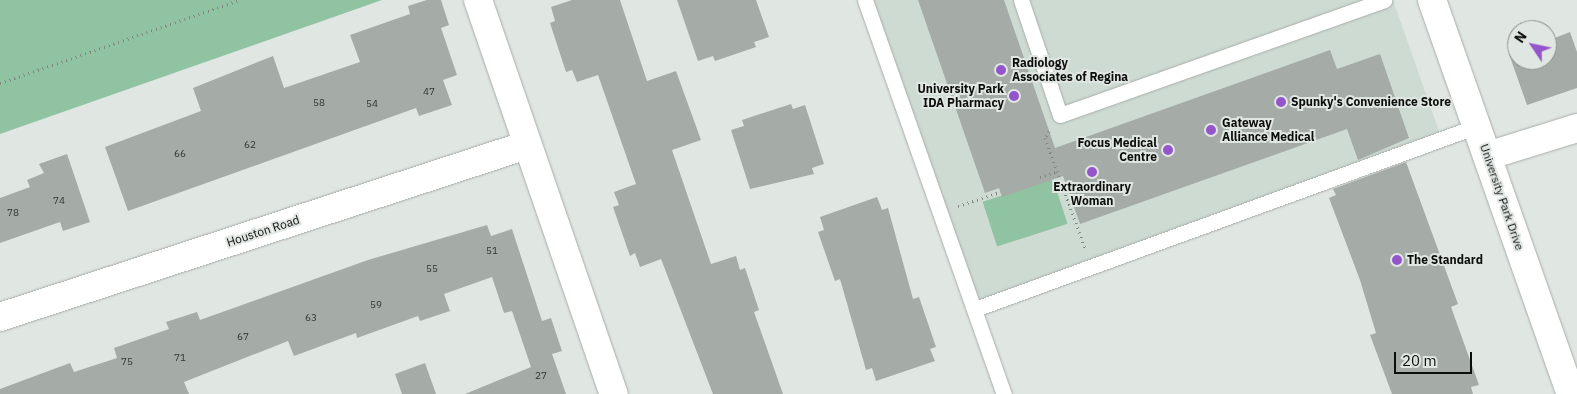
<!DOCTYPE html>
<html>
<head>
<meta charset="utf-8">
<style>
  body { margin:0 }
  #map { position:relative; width:1577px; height:394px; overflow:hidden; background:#e0e6e2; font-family:"IBM Plex Sans",sans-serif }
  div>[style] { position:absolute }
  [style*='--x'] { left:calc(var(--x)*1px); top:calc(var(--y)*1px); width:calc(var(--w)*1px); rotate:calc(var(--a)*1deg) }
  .built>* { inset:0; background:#cedbd2 }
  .green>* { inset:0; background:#90c3a2; transform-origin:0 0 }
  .building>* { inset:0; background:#a5aba7 }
  .path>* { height:3px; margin-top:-1.5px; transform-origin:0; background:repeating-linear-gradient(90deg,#808582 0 1px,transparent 0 5px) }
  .roads { filter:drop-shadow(0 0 1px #a7ada9) drop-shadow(0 0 1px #a7ada9) }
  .service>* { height:15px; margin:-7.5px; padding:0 7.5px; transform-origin:7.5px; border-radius:7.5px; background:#fff }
  .minor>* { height:28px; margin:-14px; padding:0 14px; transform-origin:14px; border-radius:14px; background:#fff }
  .tertiary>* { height:28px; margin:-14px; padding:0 14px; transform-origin:14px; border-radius:14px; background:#fff }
  .dots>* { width:14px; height:14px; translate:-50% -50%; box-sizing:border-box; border:2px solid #e0e6e2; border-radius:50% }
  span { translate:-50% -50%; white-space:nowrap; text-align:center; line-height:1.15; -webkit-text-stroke:4px #e0e6e2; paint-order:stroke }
  .number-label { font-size:10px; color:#323534 }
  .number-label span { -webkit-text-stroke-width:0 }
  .poi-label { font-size:12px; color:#0c0e0d; font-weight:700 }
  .left { translate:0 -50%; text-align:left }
  .right { translate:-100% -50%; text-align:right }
  .street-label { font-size:12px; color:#0c0e0d }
  .north { position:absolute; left:1507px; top:20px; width:50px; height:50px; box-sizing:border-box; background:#e0e6e2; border:1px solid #8b908d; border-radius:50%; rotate:304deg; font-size:14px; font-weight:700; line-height:20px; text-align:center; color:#0c0e0d }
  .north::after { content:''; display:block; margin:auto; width:18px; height:22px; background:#9455cc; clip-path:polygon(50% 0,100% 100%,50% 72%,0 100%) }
  .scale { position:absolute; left:1394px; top:352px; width:78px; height:22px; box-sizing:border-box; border:2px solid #0c0e0d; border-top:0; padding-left:6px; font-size:15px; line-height:18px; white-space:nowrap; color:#0c0e0d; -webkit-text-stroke:4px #e0e6e2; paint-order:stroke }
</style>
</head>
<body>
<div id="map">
  <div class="built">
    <i style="clip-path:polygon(869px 0,1393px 0,1442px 140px,976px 306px)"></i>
  </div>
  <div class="green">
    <i style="clip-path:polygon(0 0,382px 0,0 134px)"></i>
    <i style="left:1053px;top:179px;width:47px;height:74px;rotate:72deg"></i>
  </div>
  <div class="building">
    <i style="clip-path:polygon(427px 0,441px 0,449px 25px,441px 28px,457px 75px,443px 80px,452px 105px,419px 116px,416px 108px,128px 211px,105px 147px,201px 111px,193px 88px,273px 56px,284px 88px,360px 62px,350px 35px,410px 14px,408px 6px)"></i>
    <i style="clip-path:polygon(572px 0,620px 0,647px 81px,676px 71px,701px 140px,672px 150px,711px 264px,736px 256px,740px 270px,745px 268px,759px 310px,754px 312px,783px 394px,713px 394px,661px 259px,640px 267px,635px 253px,630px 256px,613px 207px,619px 205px,614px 192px,636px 184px,598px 75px,577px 82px,572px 70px,566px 72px,550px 23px,555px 21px,551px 7px)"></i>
    <i style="clip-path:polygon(677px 0,756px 0,769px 37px,754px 42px,756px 47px,715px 61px,713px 56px,698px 61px)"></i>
    <i style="clip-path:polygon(918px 0,1004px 0,1055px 148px,1330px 50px,1337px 69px,1380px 54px,1409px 138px,1358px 160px,1347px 129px,1080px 224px,1063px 176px,1002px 197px,999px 188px,985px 193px)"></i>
    <i style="clip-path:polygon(1570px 32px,1577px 52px,1577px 88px,1527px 105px,1509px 54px,1517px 51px,1517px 60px,1547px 60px,1547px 41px)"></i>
    <i style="clip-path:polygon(791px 104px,793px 109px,805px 105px,824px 164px,812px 168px,814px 174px,750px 189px,731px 130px,744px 126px,742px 120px)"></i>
    <i style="clip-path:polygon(67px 154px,90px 222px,63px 231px,60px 222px,0 243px,0 198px,30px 187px,27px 180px,44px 173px,39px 164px)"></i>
    <i style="clip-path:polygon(1406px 162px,1458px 304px,1451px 307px,1479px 385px,1471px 387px,1473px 394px,1392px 394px,1370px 335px,1376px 333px,1360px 280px,1329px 198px,1336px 195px,1333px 189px)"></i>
    <i style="clip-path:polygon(877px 197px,882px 210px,888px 208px,913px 299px,919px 297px,936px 347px,930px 349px,935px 361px,876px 381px,872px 368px,866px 370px,840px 279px,835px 281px,818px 232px,824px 230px,820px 217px)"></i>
    <i style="clip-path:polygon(487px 225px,491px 236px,512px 229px,542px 321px,551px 318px,562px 351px,552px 354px,566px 394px,465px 394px,531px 367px,512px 311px,504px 313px,492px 277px,444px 294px,450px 311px,420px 321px,418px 316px,357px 338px,356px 333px,294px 356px,288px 341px,184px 382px,189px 394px,0 394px,0 389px,70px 363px,74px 372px,117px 358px,114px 348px,169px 329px,166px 322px,197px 312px,200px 320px,368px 260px)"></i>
    <i style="clip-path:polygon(425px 363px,436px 394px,402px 394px,395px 374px)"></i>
  </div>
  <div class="path">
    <i style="--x:0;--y:83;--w:254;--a:-19.1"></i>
    <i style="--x:1049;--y:131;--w:8;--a:120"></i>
    <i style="--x:1045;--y:138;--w:117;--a:70"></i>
    <i style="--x:1040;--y:177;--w:18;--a:-19"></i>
    <i style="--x:958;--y:206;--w:44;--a:-18.4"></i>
  </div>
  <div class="roads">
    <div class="service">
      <i style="--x:865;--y:0;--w:418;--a:70.6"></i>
      <i style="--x:1021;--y:0;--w:121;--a:71.3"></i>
      <i style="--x:1060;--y:115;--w:344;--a:-19.5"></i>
      <i style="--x:975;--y:309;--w:534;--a:-20.03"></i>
    </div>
    <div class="minor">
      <i style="--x:478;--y:0;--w:417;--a:71"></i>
      <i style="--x:1487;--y:156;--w:94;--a:-17.3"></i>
      <i style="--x:0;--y:317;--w:554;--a:-18.08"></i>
    </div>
    <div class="tertiary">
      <i style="--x:1432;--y:0;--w:418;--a:70.6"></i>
    </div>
  </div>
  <div class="dots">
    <i style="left:1001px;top:70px;background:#9455cc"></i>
    <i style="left:1014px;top:96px;background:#9455cc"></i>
    <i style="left:1281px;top:102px;background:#9455cc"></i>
    <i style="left:1211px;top:130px;background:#9455cc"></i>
    <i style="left:1168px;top:150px;background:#9455cc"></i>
    <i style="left:1092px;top:172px;background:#9455cc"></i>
    <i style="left:1397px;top:260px;background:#9455cc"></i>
  </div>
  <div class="number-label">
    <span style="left:429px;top:92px">47</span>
    <span style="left:319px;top:103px">58</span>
    <span style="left:372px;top:104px">54</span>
    <span style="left:250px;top:145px">62</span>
    <span style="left:180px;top:154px">66</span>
    <span style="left:59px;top:201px">74</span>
    <span style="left:13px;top:213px">78</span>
    <span style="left:492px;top:251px">51</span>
    <span style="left:432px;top:269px">55</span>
    <span style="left:376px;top:305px">59</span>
    <span style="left:311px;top:318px">63</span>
    <span style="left:243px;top:337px">67</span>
    <span style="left:180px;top:358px">71</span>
    <span style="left:127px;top:362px">75</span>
    <span style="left:541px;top:376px">27</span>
  </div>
  <div class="poi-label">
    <span class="left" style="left:1012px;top:70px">Radiology<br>Associates of Regina</span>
    <span class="right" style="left:1004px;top:96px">University Park<br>IDA Pharmacy</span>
    <span class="left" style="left:1291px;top:102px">Spunky's Convenience Store</span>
    <span class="left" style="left:1222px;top:130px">Gateway<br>Alliance Medical</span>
    <span class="right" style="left:1157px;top:150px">Focus Medical<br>Centre</span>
    <span style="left:1092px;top:194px">Extraordinary<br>Woman</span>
    <span class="left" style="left:1407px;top:260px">The Standard</span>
  </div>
  <div class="street-label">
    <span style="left:1502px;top:197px;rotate:71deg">University Park Drive</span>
    <span style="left:263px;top:231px;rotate:-18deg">Houston Road</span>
  </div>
  <div class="north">N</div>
  <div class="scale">20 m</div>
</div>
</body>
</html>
